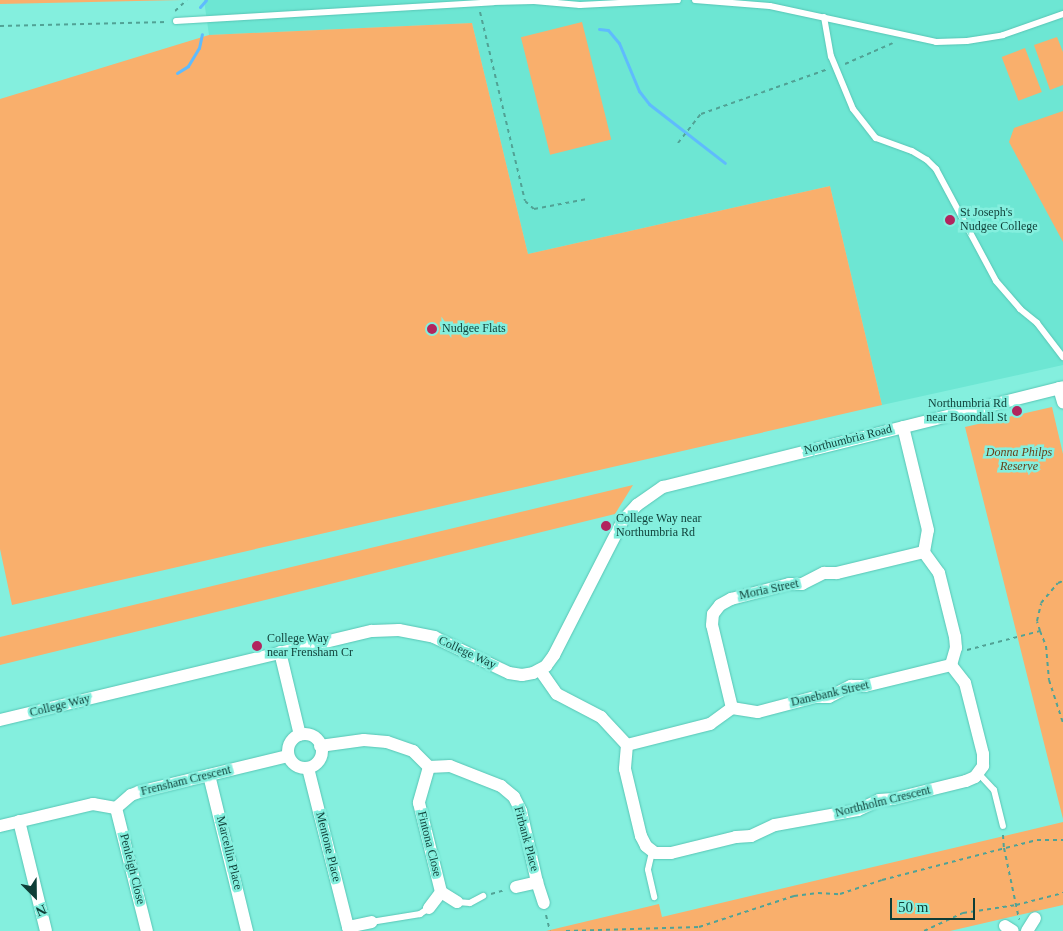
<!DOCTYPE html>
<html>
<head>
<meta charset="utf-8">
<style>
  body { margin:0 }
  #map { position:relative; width:1063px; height:931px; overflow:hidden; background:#84efde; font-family:Georgia,serif }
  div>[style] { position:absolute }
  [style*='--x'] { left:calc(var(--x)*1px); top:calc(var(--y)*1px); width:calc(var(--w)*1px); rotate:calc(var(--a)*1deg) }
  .built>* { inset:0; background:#6de6d3 }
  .green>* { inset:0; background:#f9af6c; transform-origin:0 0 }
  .stream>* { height:3px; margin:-1.5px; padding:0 1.5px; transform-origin:1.5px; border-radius:1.5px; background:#5fbbfd }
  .path>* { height:2px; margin-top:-1px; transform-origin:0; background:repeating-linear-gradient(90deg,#51a295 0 4px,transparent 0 8px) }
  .roads { filter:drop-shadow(0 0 1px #58c5b5) drop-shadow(0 0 1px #58c5b5) }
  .lane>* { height:6px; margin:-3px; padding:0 3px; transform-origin:3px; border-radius:3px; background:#fff }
  .street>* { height:12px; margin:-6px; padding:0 6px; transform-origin:6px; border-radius:6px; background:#fff }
  .street>.ring { margin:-6px; padding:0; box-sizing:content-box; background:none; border:12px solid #fff; border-radius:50% }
  .dots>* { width:14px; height:14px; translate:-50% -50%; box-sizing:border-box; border:2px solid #84efde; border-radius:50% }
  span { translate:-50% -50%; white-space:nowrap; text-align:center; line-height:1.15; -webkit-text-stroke:5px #84efde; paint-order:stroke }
  .poi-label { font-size:12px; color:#0e3e37 }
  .left { translate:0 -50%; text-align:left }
  .right { translate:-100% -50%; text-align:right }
  .street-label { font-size:12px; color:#0e3e37 }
  .park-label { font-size:12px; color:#673f19; font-style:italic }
  .north { position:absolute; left:10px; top:871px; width:50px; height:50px; -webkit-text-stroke:4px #84efde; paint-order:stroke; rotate:157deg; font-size:14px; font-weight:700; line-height:20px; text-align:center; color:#0e3e37 }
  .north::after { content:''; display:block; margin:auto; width:18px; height:22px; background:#0e3e37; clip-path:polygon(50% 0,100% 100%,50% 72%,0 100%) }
  .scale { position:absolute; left:890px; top:898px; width:85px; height:22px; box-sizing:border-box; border:2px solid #0e3e37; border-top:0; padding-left:6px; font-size:15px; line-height:18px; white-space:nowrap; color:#0e3e37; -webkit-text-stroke:4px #84efde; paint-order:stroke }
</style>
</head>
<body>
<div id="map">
  <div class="built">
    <i style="clip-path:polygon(204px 0,1063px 0,1063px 365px,882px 405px,830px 186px,528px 254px,472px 23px,209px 35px)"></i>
  </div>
  <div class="green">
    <i style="clip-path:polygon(0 0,182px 0,0 4px)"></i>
    <i style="left:582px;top:22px;width:121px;height:63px;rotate:76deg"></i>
    <i style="clip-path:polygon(472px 23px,528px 254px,830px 186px,882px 405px,12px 605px,0 549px,0 99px,209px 35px)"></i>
    <i style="clip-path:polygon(1057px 37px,1063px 52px,1063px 85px,1050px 90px,1034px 45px)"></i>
    <i style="left:1025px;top:48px;width:47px;height:25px;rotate:69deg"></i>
    <i style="clip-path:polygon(1063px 111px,1063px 242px,1009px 142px,1014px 128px)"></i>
    <i style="clip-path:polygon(1052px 407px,1063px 454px,1063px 819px,965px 427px)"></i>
    <i style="clip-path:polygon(633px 485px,615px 514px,0 665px,0 637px)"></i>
    <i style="clip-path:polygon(1063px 822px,1063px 905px,950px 931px,546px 931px,659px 904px,662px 917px)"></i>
  </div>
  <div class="stream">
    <i style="--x:200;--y:7;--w:9;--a:-49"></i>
    <i style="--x:599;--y:29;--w:9;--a:6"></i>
    <i style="--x:608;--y:30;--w:17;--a:50"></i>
    <i style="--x:619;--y:43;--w:52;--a:67.4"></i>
    <i style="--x:639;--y:91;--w:16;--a:52"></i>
    <i style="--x:649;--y:104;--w:96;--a:37.8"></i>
    <i style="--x:177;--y:73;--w:13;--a:-32"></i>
    <i style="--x:188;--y:66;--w:21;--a:-59"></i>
    <i style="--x:199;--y:48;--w:14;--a:-78"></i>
  </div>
  <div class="path">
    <i style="--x:175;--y:11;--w:16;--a:-43"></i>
    <i style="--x:480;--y:12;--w:194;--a:76.6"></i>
    <i style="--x:525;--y:201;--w:12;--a:42"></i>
    <i style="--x:534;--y:209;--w:54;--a:-10.7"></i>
    <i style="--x:0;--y:26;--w:167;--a:-1.4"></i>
    <i style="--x:845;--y:64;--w:52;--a:-23.6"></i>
    <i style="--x:678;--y:143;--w:37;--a:-52"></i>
    <i style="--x:701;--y:114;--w:135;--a:-19.5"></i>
    <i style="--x:1040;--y:631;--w:16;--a:68"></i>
    <i style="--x:1046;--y:646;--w:34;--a:85"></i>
    <i style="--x:1049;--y:680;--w:45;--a:72"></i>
    <i style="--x:967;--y:650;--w:75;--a:-14.6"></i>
    <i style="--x:1040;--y:631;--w:10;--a:-107"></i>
    <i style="--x:1037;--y:621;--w:18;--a:-77"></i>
    <i style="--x:1041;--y:603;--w:26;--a:-50"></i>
    <i style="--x:1058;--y:583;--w:5;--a:-22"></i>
    <i style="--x:1003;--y:835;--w:13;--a:86"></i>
    <i style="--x:1004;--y:848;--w:73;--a:78.1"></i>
    <i style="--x:491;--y:894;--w:15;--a:-16"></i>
    <i style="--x:546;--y:915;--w:16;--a:76"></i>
    <i style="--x:566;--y:931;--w:133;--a:-1.7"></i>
    <i style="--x:699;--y:927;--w:100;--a:-18.1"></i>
    <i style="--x:794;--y:896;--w:24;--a:-7"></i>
    <i style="--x:818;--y:893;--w:22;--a:3"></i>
    <i style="--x:840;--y:894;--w:44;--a:-18.4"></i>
    <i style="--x:882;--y:880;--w:160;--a:-14.5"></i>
    <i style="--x:1037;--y:840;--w:26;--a:0"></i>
    <i style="--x:924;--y:931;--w:43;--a:-24.8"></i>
    <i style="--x:963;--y:913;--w:54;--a:-8.6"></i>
    <i style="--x:1016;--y:905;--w:49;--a:-14.3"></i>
  </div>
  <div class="roads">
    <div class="lane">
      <i style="--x:695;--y:0;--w:75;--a:4.6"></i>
      <i style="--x:770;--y:6;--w:170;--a:12.2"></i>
      <i style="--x:936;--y:42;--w:31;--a:-2"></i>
      <i style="--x:967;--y:41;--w:36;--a:-9"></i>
      <i style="--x:1003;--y:35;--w:64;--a:-19.3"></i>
      <i style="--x:824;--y:17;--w:40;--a:80"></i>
      <i style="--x:831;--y:56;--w:57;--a:67.5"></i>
      <i style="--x:853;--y:109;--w:37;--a:52"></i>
      <i style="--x:876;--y:138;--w:38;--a:20"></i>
      <i style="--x:912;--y:151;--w:17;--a:31"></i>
      <i style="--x:927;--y:160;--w:13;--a:45"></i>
      <i style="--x:936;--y:169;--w:127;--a:61.8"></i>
      <i style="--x:996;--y:281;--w:37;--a:49"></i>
      <i style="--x:1020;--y:309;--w:22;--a:39"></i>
      <i style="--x:1037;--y:323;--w:43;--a:52.6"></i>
      <i style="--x:176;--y:21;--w:318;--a:-3.4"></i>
      <i style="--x:493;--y:2;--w:41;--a:-1.4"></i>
      <i style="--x:534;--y:1;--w:46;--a:5"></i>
      <i style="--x:580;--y:5;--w:98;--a:-2.9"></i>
      <i style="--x:979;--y:774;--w:22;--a:47"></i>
      <i style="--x:994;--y:790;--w:37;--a:76"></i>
      <i style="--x:652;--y:852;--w:18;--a:103"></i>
      <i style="--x:648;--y:870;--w:28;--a:77"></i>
      <i style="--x:457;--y:902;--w:13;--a:4"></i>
      <i style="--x:470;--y:903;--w:15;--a:-28"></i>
      <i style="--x:371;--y:922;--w:50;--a:-9.3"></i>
      <i style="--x:420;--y:914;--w:11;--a:-34"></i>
    </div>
    <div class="street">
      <i style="--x:1059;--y:388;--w:15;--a:74"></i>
      <i style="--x:280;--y:652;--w:85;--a:76.5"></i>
      <i style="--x:540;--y:670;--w:29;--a:55"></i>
      <i style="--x:557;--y:694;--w:50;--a:27.6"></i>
      <i style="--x:601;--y:717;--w:38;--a:47"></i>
      <i style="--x:627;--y:745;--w:24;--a:95"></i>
      <i style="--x:625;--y:769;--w:69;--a:76.6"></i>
      <i style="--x:641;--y:836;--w:11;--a:63"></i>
      <i style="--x:646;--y:846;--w:11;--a:38"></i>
      <i style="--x:655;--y:853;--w:16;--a:0"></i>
      <i style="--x:671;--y:853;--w:67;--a:-13.8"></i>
      <i style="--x:736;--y:837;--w:15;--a:-4"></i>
      <i style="--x:751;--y:836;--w:26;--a:-25"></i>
      <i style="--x:775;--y:825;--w:84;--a:-10.2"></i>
      <i style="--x:858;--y:810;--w:23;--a:-25"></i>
      <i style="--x:879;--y:800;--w:14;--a:-4"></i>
      <i style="--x:893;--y:799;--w:75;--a:-13.9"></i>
      <i style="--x:966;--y:781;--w:10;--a:-24"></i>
      <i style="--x:975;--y:777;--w:14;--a:-54"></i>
      <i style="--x:983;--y:766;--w:12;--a:-90"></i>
      <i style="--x:983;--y:754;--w:73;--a:-104.2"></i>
      <i style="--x:965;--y:683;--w:23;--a:-128"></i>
      <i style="--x:951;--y:665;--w:18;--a:-74"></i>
      <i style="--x:956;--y:648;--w:11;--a:-95"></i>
      <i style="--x:955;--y:637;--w:66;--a:-104"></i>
      <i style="--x:939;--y:573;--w:26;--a:-126"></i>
      <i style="--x:924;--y:552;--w:22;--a:-80"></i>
      <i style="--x:928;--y:530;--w:106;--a:-103.6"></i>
      <i style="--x:732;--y:708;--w:85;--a:-103.5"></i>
      <i style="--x:712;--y:625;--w:11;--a:-85"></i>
      <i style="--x:713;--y:614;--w:11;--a:-52"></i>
      <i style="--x:720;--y:605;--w:13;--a:-29"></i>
      <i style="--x:731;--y:599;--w:60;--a:-14.5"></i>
      <i style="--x:789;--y:584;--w:13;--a:0"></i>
      <i style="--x:802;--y:584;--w:25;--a:-27"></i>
      <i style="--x:824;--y:573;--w:13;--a:0"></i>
      <i style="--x:837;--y:573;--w:89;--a:-13.6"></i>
      <i style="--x:0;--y:720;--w:382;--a:-13.5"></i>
      <i style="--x:372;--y:631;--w:27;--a:-2"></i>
      <i style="--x:399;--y:630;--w:36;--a:11"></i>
      <i style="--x:434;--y:637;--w:83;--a:25.6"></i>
      <i style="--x:509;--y:673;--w:13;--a:9"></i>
      <i style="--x:522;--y:675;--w:11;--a:-10"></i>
      <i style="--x:533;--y:673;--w:15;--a:-28"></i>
      <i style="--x:546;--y:666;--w:14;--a:-54"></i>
      <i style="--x:554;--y:655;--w:152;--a:-62.9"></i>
      <i style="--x:623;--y:520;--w:21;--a:-47"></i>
      <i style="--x:637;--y:505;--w:32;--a:-35"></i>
      <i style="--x:663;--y:487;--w:412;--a:-14"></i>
      <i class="ring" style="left:288px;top:734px;width:22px;height:22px"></i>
      <i style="--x:627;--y:745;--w:86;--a:-14.2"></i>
      <i style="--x:710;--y:724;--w:27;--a:-36"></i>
      <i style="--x:732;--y:708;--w:26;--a:9"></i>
      <i style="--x:758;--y:712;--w:59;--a:-14.7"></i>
      <i style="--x:815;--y:697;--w:14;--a:0"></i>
      <i style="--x:829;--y:697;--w:25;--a:-27"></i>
      <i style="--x:851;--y:686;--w:14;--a:0"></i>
      <i style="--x:865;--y:686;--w:89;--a:-13.7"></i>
      <i style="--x:320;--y:746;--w:44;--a:-7.8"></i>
      <i style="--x:364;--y:740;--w:23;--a:5"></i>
      <i style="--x:387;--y:742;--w:28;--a:19"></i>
      <i style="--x:413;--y:751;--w:23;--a:45"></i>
      <i style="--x:429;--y:767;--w:21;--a:-3"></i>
      <i style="--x:450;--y:766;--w:55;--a:21.4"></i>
      <i style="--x:501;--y:786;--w:17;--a:40"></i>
      <i style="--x:514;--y:797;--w:16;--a:63"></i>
      <i style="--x:521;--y:811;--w:73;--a:77.3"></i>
      <i style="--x:429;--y:767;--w:37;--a:106"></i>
      <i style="--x:419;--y:803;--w:92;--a:76.1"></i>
      <i style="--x:308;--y:768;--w:164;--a:75.9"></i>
      <i style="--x:209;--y:775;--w:161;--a:76.3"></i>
      <i style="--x:116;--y:808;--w:127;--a:75.9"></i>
      <i style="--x:19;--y:821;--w:113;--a:76.2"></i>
      <i style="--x:0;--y:826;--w:96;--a:-13.3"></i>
      <i style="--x:93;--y:804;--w:23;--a:10"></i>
      <i style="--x:116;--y:808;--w:20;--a:-41"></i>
      <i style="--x:131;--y:795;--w:9;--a:-21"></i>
      <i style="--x:139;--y:792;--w:153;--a:-13.6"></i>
      <i style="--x:516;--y:887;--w:22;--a:-13"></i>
      <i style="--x:537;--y:882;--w:22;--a:72"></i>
      <i style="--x:429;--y:908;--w:20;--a:-53"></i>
      <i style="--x:441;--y:892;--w:19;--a:32"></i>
      <i style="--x:1005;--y:926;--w:9;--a:32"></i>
      <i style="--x:349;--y:931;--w:4;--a:-104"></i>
      <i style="--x:348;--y:927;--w:24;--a:-12"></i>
      <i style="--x:1027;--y:931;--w:15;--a:-58"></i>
    </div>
  </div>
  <div class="dots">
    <i style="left:950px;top:220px;background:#b1255e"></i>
    <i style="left:432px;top:329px;background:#b1255e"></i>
    <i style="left:1017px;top:411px;background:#b1255e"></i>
    <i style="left:606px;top:526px;background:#b1255e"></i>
    <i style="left:257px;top:646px;background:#b1255e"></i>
  </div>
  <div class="poi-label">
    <span class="left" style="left:960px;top:220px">St Joseph's<br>Nudgee College</span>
    <span class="left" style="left:442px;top:329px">Nudgee Flats</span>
    <span class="right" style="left:1007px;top:411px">Northumbria Rd<br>near Boondall St</span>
    <span class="left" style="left:616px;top:526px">College Way near<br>Northumbria Rd</span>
    <span class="left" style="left:267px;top:646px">College Way<br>near Frensham Cr</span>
  </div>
  <div class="street-label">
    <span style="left:848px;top:440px;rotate:-14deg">Northumbria Road</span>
    <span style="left:769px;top:590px;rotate:-12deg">Moria Street</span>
    <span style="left:467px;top:653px;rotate:25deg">College Way</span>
    <span style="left:830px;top:694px;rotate:-13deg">Danebank Street</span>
    <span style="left:60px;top:706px;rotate:-14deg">College Way</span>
    <span style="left:186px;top:781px;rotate:-14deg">Frensham Crescent</span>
    <span style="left:883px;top:802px;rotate:-14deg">Northholm Crescent</span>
    <span style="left:526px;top:839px;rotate:75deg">Firbank Place</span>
    <span style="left:429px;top:844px;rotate:76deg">Fintona Close</span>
    <span style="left:328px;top:847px;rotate:76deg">Mentone Place</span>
    <span style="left:229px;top:853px;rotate:76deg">Marcellin Place</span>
    <span style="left:132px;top:869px;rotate:76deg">Penleigh Close</span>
  </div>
  <div class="park-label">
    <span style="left:1019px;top:460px">Donna Philps<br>Reserve</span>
  </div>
  <div class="north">N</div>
  <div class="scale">50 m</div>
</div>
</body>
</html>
